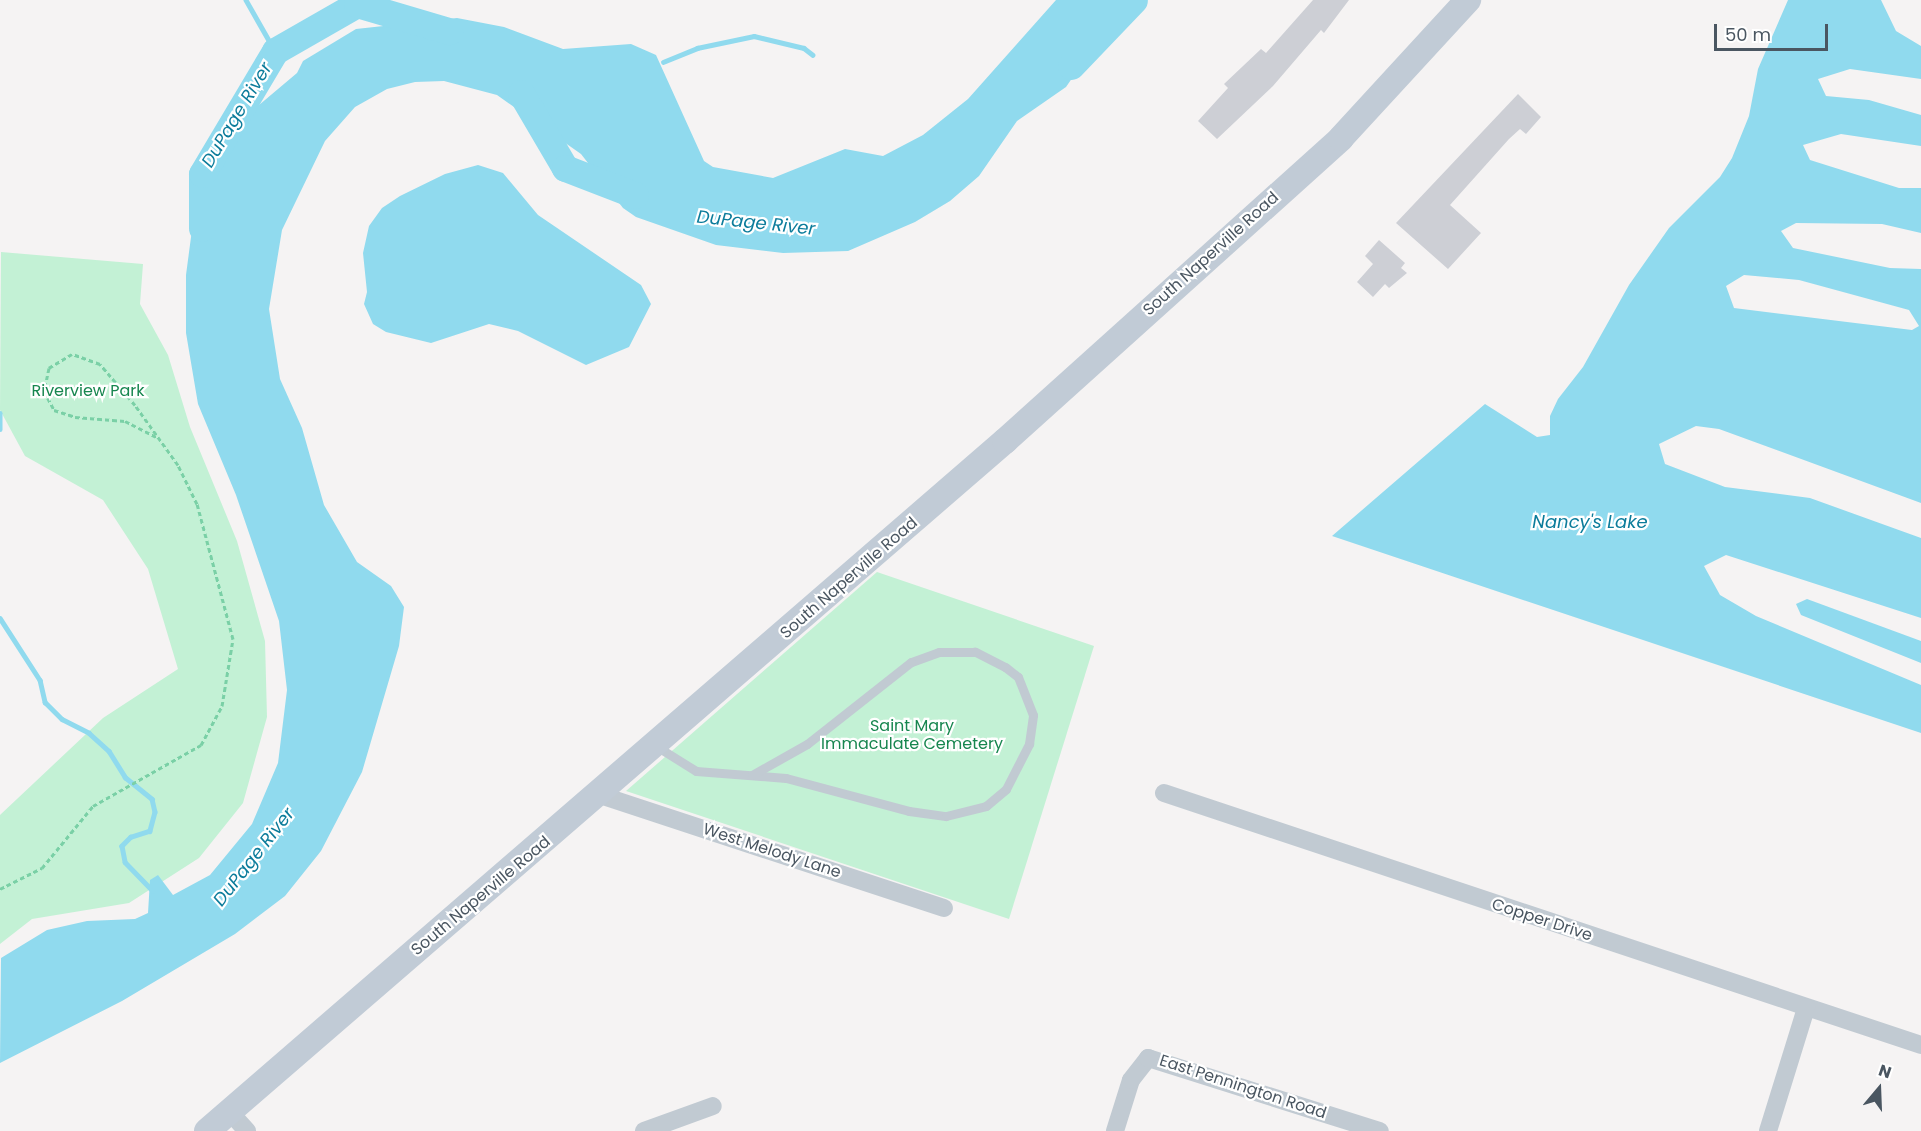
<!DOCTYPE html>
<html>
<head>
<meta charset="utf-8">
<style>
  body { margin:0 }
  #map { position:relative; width:1921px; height:1131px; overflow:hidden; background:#f5f3f3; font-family:Poppins,sans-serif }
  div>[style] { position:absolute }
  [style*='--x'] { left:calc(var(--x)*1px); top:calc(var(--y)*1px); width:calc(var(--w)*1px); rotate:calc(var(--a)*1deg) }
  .green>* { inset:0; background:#c3f1d5 }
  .water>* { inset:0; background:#90daee }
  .stream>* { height:4.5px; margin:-2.25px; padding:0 2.25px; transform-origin:2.25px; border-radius:2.25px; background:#90daee }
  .river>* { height:27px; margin:-13.5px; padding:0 13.5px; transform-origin:13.5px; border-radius:13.5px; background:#90daee }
  .building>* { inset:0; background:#cdcfd5 }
  .path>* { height:3px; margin-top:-1.5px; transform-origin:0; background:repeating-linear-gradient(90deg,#7ad0a6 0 4.5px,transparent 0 7.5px) }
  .service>* { height:9px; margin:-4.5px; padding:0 4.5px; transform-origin:4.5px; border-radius:4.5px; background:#c1cad2 }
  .minor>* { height:18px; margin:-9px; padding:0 9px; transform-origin:9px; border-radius:9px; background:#c1cad2 }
  .secondary>* { height:26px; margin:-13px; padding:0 13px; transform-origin:13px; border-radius:13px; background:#c1cbd6 }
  span { translate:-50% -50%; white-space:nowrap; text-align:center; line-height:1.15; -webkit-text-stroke:4.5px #fff; paint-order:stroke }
  .street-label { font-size:16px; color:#4a5661 }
  .park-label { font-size:16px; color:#17864f }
  .water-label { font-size:18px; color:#0c7c9b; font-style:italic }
  .north { position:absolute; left:1849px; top:1059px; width:60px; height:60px; -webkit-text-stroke:4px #fff; paint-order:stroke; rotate:19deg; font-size:16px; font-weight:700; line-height:24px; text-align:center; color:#4a5661 }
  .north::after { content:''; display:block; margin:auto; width:21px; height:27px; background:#4a5661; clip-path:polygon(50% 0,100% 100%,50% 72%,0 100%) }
  .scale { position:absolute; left:1714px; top:24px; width:114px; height:27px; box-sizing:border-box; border:3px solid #4a5661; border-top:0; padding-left:8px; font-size:18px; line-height:21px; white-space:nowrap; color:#4a5661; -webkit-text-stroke:4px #fff; paint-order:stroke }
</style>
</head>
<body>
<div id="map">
  <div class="green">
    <i style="clip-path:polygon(1px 252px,143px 264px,140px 304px,168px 355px,190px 427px,237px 541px,265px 641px,267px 717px,243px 803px,199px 858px,129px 903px,32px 919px,0 944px,0 815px,103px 718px,178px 669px,148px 569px,103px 500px,25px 456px,0 410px)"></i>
    <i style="clip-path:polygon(877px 572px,1094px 646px,1009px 919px,626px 791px)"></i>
  </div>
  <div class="water">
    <i style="clip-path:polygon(1056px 0,1126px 0,1066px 87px,1017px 121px,979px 176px,950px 201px,915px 222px,848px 251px,783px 253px,716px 245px,636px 217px,623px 208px,581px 154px,497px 95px,444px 81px,415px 82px,387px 89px,355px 107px,325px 141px,282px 230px,269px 309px,280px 379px,302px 428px,324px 505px,357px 562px,391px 586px,404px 607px,399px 646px,362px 772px,321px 851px,285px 896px,235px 934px,122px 1001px,0 1063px,1px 958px,47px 930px,87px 921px,135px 919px,148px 913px,150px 880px,158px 875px,173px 895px,210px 875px,252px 824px,278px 763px,287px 690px,279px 621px,236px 495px,198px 404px,186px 333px,186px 275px,195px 207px,222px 150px,252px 111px,297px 73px,303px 61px,356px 29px,457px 18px,504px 27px,563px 49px,631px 44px,656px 55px,704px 161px,713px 167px,773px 178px,845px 149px,883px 156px,923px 135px,968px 99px)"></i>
    <i style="clip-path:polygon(evenodd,1788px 0,1881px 0,1896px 31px,1921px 46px,1921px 79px,1850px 69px,1818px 79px,1826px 96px,1869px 100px,1921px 115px,1921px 146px,1841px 134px,1803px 145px,1810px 160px,1899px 188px,1921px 188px,1921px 233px,1882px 224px,1796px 223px,1781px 231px,1793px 248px,1890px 268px,1921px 269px,1921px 503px,1719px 429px,1696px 426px,1659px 444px,1665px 464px,1725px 487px,1810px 498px,1921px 538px,1921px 618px,1726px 555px,1704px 566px,1720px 595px,1756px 616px,1921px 685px,1921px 733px,1332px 536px,1485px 404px,1537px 437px,1550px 435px,1550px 416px,1558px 399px,1583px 367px,1629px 285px,1669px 228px,1720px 177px,1732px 158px,1749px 116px,1758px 69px,1788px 0,1744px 275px,1799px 280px,1909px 310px,1919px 326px,1912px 330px,1734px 308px,1726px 286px,1744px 275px)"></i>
    <i style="clip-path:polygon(478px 165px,503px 173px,538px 215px,641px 285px,651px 304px,629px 347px,586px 365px,518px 331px,489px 324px,431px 343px,386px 332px,373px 324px,364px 304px,367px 292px,363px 253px,369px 226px,382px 208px,400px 196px,445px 174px)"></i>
    <i style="clip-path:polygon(1807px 599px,1921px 641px,1921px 663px,1801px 615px,1796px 604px)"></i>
  </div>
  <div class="stream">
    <i style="--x:246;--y:0;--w:59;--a:60.4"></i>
    <i style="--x:663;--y:62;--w:37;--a:-22"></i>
    <i style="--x:697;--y:48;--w:58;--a:-11.9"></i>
    <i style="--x:754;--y:36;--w:51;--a:13.5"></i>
    <i style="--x:804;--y:48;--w:11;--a:38"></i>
    <i style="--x:0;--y:413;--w:16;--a:90"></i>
    <i style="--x:0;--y:618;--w:74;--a:57.2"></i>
    <i style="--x:40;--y:680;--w:23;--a:77"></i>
    <i style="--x:45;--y:702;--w:24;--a:45"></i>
    <i style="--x:62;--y:719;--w:30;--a:27"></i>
    <i style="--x:89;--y:733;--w:27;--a:42"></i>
    <i style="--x:109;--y:751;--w:31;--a:58"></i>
    <i style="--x:125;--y:777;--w:35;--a:39"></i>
    <i style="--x:152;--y:799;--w:13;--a:77"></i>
    <i style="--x:155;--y:812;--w:20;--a:105"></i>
    <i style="--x:150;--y:831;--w:20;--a:162"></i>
    <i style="--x:131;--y:837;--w:13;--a:135"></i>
    <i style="--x:122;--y:846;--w:16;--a:79"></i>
    <i style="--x:125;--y:862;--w:40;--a:46"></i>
  </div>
  <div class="river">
    <i style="--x:1071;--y:66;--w:91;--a:-46.3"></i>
    <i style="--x:521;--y:93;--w:87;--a:59.6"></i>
    <i style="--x:565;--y:168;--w:75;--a:21.1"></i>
    <i style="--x:202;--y:228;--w:54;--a:-90"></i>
    <i style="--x:202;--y:174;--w:143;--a:-59.3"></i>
    <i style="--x:275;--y:51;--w:95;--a:-29.8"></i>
    <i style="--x:357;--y:4;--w:96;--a:16.4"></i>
  </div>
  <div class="building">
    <i style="clip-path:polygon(1313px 0,1349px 0,1324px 33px,1321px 30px,1273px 86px,1217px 139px,1198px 121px,1228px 88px,1224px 84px,1261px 49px,1266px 53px)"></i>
    <i style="clip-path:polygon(1518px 94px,1541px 117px,1526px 134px,1520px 129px,1509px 139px,1450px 205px,1481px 233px,1448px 269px,1396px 223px)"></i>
    <i style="clip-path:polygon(1379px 240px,1405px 263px,1401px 268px,1407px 273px,1389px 288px,1385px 284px,1373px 297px,1357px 282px,1373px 264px,1365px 256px)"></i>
  </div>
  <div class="path">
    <i style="--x:0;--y:889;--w:47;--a:-26.6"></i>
    <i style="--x:42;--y:868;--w:80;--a:-50.6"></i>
    <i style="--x:93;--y:806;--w:124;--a:-29.5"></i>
    <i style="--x:201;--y:745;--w:44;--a:-61.7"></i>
    <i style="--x:222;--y:706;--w:68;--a:-80.7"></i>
    <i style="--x:233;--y:639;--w:140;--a:-104.9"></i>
    <i style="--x:197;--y:504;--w:43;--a:-116"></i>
    <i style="--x:178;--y:465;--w:74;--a:-125.6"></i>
    <i style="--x:135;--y:405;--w:54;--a:-130.5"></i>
    <i style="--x:100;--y:364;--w:30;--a:-160"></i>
    <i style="--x:72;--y:354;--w:27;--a:149"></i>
    <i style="--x:49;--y:368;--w:24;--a:102"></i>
    <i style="--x:44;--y:391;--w:21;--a:62"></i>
    <i style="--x:54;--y:410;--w:22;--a:18"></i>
    <i style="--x:75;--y:417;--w:50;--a:4.6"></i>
    <i style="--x:125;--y:421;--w:36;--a:27"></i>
  </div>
  <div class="service">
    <i style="--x:656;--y:746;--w:47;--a:32"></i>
    <i style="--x:696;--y:771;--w:90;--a:4.4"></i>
    <i style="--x:786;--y:778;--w:127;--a:15"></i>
    <i style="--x:909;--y:811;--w:37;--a:8"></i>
    <i style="--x:946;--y:816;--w:41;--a:-14"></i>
    <i style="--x:986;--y:806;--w:26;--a:-40"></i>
    <i style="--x:1006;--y:789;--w:51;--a:-62.9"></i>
    <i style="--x:1029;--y:744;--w:29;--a:-82"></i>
    <i style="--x:1033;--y:715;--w:41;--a:-111.5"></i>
    <i style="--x:1018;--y:677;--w:16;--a:-142"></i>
    <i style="--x:1005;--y:667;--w:34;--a:-153"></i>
    <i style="--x:975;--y:652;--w:36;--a:180"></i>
    <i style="--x:939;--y:652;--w:30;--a:160"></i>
    <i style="--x:911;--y:662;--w:132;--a:141.7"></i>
    <i style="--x:807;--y:744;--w:63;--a:150.6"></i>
  </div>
  <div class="minor">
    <i style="--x:1164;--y:793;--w:798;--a:18.41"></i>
    <i style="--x:600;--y:795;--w:362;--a:18.2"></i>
    <i style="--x:229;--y:1111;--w:27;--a:48"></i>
    <i style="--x:644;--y:1131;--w:73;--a:-19.9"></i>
    <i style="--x:1115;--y:1131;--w:53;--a:-72.6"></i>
    <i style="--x:1131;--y:1080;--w:28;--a:-52"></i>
    <i style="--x:1148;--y:1058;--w:243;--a:17.5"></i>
    <i style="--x:1768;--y:1131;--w:129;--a:-72.8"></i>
  </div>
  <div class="secondary">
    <i style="--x:207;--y:1131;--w:1055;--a:-40.85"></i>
    <i style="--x:1005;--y:441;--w:452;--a:-42"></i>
    <i style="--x:1341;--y:138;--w:188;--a:-47.4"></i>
  </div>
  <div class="street-label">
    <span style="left:1211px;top:254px;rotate:-42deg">South Naperville Road</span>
    <span style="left:849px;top:578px;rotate:-41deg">South Naperville Road</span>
    <span style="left:772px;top:851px;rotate:18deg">West Melody Lane</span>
    <span style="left:481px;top:896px;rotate:-40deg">South Naperville Road</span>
    <span style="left:1542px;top:920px;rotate:18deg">Copper Drive</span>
    <span style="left:1243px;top:1087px;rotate:18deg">East Pennington Road</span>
  </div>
  <div class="park-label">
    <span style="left:88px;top:391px">Riverview Park</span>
    <span style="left:912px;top:735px">Saint Mary<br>Immaculate Cemetery</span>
  </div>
  <div class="water-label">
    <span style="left:237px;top:115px;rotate:-59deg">DuPage River</span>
    <span style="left:756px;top:223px;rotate:6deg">DuPage River</span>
    <span style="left:1590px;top:522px">Nancy's Lake</span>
    <span style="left:254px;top:857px;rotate:-52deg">DuPage River</span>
  </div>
  <div class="north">N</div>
  <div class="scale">50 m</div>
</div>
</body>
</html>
